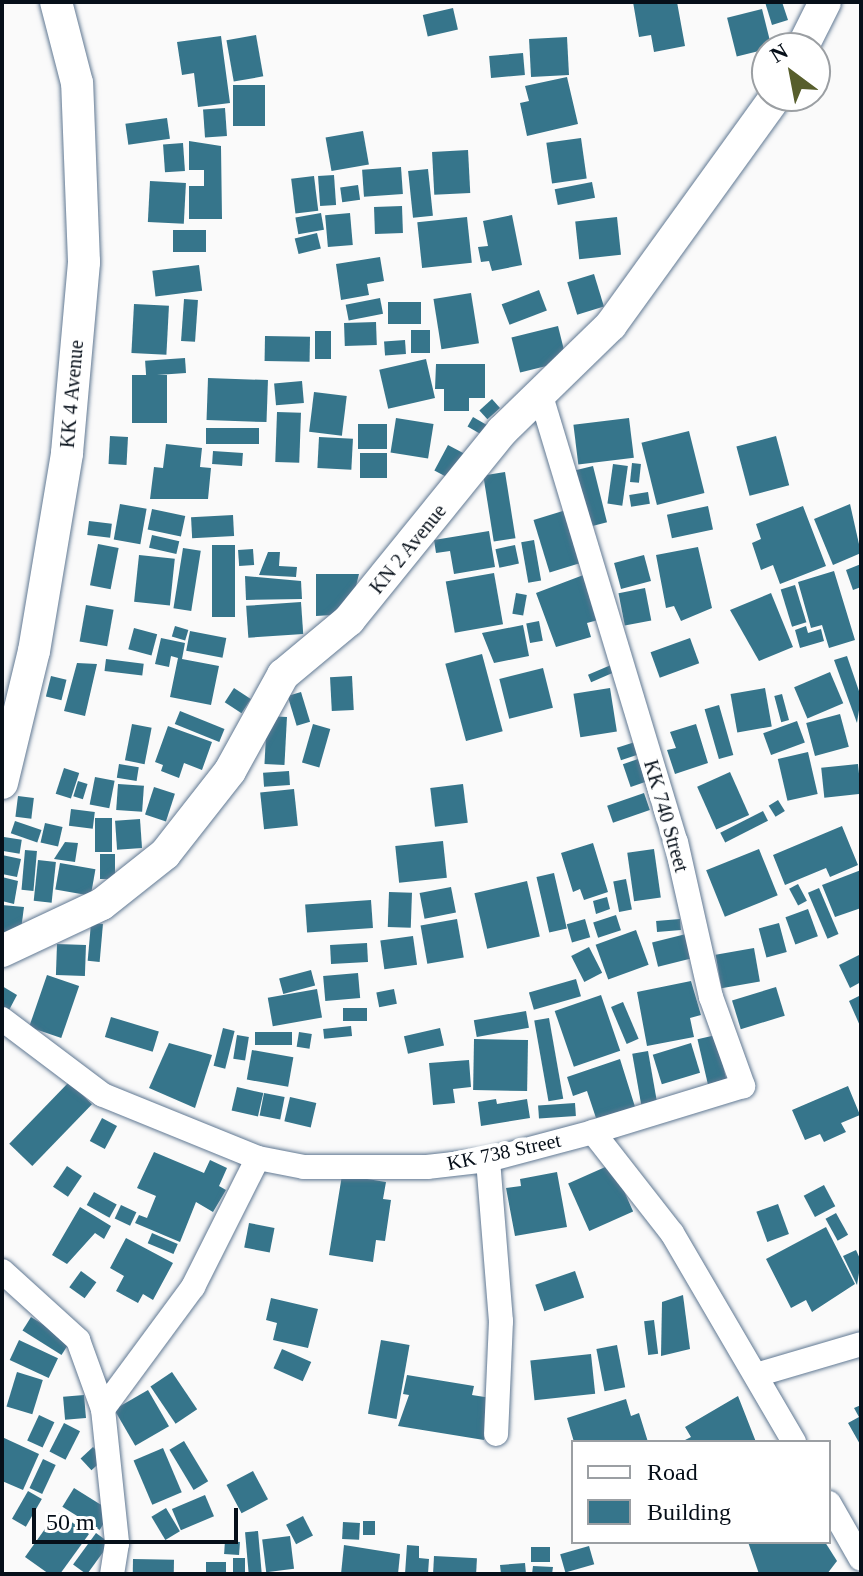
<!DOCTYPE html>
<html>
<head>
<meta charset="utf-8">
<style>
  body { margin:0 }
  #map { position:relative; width:863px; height:1576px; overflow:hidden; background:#fafafa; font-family:Georgia,serif }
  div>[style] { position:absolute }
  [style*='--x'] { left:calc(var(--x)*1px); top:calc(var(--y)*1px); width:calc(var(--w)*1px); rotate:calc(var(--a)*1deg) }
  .building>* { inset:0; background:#36758b; transform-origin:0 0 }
  .roads { filter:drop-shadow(0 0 2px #617993) drop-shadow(0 0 2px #617993) }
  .street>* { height:24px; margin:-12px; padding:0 12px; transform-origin:12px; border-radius:12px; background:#fff }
  .secondary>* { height:32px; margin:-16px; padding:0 16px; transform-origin:16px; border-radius:16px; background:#fff }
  span { translate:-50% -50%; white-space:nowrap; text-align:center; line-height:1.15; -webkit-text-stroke:8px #fff; paint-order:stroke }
  .street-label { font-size:20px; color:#060f19 }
  .frame { position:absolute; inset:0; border:4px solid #060f19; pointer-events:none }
  .legend { position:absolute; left:571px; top:1440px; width:260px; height:104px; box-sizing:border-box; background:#fff; border:2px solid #9b9fa3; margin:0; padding:10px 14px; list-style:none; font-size:24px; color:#060f19 }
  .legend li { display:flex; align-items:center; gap:16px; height:40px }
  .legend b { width:40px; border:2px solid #9b9fa3 }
  .north { position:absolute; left:751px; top:32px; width:80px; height:80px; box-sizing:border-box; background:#fff; border:2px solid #9b9fa3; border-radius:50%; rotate:328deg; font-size:22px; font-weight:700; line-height:32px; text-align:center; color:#060f19 }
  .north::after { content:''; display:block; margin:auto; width:28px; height:36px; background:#575e2c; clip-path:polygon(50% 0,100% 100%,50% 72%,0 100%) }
  .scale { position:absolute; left:32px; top:1508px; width:206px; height:36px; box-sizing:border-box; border:4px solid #060f19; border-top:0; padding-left:10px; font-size:24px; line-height:28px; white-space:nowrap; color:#060f19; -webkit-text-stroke:6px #fff; paint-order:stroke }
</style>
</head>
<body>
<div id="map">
  <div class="building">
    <i style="clip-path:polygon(633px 2px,677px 2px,685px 46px,654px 52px,651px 35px,639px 37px)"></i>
    <i style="clip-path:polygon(765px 2px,782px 2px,788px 20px,772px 25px)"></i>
    <i style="left:453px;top:8px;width:22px;height:31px;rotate:77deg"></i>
    <i style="left:762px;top:9px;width:40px;height:36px;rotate:76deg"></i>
    <i style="left:256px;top:35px;width:42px;height:30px;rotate:80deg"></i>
    <i style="clip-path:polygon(221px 36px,230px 103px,198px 107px,194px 73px,182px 75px,177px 42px)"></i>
    <i style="left:567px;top:37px;width:38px;height:38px;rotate:87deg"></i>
    <i style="left:523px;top:53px;width:22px;height:34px;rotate:85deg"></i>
    <i style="clip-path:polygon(567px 77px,578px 124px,527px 136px,520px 103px,529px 101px,525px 86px)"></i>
    <i style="left:265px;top:85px;width:41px;height:32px;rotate:90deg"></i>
    <i style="left:225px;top:108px;width:28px;height:22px;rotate:86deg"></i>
    <i style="left:167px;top:118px;width:21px;height:42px;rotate:82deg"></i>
    <i style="left:363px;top:131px;width:34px;height:38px;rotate:80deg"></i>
    <i style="left:581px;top:138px;width:41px;height:35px;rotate:82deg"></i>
    <i style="clip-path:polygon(189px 141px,221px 146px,222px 219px,189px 219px,189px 186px,204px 186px,204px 170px,189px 170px)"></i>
    <i style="left:183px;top:143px;width:28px;height:20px;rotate:86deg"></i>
    <i style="left:468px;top:150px;width:43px;height:36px;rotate:87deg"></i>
    <i style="left:401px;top:167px;width:27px;height:39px;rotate:86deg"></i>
    <i style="left:428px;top:169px;width:47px;height:20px;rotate:84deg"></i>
    <i style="left:334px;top:175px;width:30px;height:16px;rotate:86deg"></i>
    <i style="left:314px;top:176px;width:35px;height:23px;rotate:83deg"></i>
    <i style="left:150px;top:181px;width:36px;height:41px;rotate:3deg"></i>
    <i style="left:592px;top:182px;width:16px;height:38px;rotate:79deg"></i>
    <i style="left:358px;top:185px;width:15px;height:18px;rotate:82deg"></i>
    <i style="left:402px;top:206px;width:27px;height:28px;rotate:88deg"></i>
    <i style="left:321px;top:213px;width:17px;height:26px;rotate:80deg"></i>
    <i style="left:350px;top:213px;width:32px;height:25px;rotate:85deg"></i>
    <i style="clip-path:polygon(512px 215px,522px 265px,492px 271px,489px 261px,481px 262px,478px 247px,488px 246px,483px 221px)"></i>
    <i style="left:467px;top:217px;width:46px;height:50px;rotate:84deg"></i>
    <i style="left:617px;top:217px;width:38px;height:42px;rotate:84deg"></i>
    <i style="left:173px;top:230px;width:33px;height:22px"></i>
    <i style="left:317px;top:233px;width:16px;height:23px;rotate:76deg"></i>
    <i style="clip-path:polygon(380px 257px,384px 281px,367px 284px,369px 295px,341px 300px,336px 264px)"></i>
    <i style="left:199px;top:265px;width:26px;height:47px;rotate:83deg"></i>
    <i style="left:594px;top:274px;width:34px;height:28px;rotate:73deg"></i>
    <i style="left:539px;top:290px;width:22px;height:40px;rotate:69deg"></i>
    <i style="left:471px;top:293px;width:51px;height:38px;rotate:81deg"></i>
    <i style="left:380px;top:298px;width:16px;height:35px;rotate:79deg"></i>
    <i style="left:184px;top:299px;width:14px;height:42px;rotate:4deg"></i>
    <i style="left:388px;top:302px;width:33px;height:22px"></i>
    <i style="left:134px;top:304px;width:35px;height:49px;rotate:3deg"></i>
    <i style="left:376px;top:322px;width:23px;height:32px;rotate:88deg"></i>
    <i style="left:558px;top:326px;width:36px;height:48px;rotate:76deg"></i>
    <i style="left:411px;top:330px;width:19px;height:23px"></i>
    <i style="left:315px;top:331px;width:16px;height:28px"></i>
    <i style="left:265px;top:336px;width:45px;height:25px;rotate:1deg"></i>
    <i style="left:405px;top:340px;width:14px;height:21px;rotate:86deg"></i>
    <i style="left:185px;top:358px;width:15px;height:40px;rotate:86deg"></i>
    <i style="left:426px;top:359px;width:40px;height:48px;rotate:77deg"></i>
    <i style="clip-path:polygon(436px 364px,485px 364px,485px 398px,469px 398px,469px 411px,444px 411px,444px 389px,435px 389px)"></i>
    <i style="left:132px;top:375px;width:35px;height:48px"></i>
    <i style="left:208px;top:378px;width:60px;height:42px;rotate:2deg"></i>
    <i style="left:302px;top:381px;width:22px;height:28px;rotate:85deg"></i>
    <i style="left:314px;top:392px;width:33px;height:40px;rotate:7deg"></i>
    <i style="left:492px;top:399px;width:12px;height:17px;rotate:48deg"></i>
    <i style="left:277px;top:412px;width:24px;height:50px;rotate:2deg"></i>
    <i style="left:473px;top:417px;width:20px;height:11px;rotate:30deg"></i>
    <i style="left:396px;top:418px;width:38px;height:35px;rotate:9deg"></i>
    <i style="left:629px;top:418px;width:40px;height:56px;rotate:83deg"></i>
    <i style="left:358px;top:424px;width:29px;height:25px"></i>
    <i style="left:206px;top:428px;width:53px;height:16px"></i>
    <i style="left:689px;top:431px;width:64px;height:49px;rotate:76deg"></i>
    <i style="left:110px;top:436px;width:18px;height:28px;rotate:3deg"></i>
    <i style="left:776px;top:436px;width:51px;height:41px;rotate:75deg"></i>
    <i style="left:319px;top:437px;width:34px;height:31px;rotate:3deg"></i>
    <i style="clip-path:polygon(166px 444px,202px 448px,200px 467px,211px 468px,208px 499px,150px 499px,154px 467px,163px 468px)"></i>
    <i style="left:448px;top:445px;width:24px;height:29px;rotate:28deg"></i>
    <i style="left:213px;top:451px;width:30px;height:13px;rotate:4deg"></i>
    <i style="left:360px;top:453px;width:27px;height:25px"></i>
    <i style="left:632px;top:463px;width:9px;height:19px;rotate:6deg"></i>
    <i style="left:613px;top:464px;width:15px;height:40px;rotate:8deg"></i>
    <i style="left:593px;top:466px;width:58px;height:18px;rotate:76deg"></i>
    <i style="left:505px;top:472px;width:67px;height:22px;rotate:81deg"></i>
    <i style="left:648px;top:492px;width:12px;height:19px;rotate:81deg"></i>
    <i style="left:120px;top:504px;width:27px;height:36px;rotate:10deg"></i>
    <i style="clip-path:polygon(850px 504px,861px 553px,833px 565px,814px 519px)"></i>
    <i style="left:708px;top:506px;width:24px;height:42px;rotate:78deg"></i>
    <i style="clip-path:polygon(803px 506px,826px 566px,780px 584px,773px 565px,761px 570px,752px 543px,761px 539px,756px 524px)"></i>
    <i style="left:152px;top:509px;width:34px;height:21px;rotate:12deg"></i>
    <i style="left:566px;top:510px;width:55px;height:34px;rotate:73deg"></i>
    <i style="left:233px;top:515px;width:21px;height:42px;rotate:87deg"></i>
    <i style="left:89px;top:521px;width:23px;height:14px;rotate:7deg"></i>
    <i style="clip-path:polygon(489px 531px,495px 567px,454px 574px,450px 551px,436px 553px,434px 540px)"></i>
    <i style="left:152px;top:535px;width:28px;height:13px;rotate:13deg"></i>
    <i style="left:534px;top:540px;width:41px;height:13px;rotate:80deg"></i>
    <i style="left:98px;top:544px;width:21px;height:42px;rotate:11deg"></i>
    <i style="left:212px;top:545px;width:23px;height:72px"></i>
    <i style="left:515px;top:545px;width:19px;height:20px;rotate:78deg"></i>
    <i style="clip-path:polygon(698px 547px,712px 608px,681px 621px,674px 606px,666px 608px,656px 555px)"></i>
    <i style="left:183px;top:548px;width:18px;height:61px;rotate:9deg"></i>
    <i style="left:253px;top:549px;width:16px;height:15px;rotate:86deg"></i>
    <i style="clip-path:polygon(268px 552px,280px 552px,279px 566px,297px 567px,296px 577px,259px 575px)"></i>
    <i style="left:139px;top:555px;width:36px;height:47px;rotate:6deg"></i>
    <i style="left:644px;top:555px;width:27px;height:31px;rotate:75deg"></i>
    <i style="clip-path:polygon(861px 564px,861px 587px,853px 590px,846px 570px)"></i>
    <i style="clip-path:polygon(834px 571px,855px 640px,829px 648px,822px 625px,811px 628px,798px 582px)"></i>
    <i style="left:494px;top:573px;width:52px;height:49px;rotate:80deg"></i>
    <i style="clip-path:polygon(316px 574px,359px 574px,349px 614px,316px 616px)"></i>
    <i style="clip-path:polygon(586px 574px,598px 620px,587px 623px,591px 637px,556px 647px,536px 593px)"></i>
    <i style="clip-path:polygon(245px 576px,301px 581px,302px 599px,246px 600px)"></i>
    <i style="left:795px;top:585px;width:39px;height:15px;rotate:73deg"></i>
    <i style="left:645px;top:588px;width:33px;height:27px;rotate:79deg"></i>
    <i style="left:516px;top:593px;width:11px;height:21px;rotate:10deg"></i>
    <i style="clip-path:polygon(771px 593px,793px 647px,759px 661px,730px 610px)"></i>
    <i style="left:301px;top:602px;width:32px;height:55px;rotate:86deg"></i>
    <i style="left:86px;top:605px;width:28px;height:37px;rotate:10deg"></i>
    <i style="left:539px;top:621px;width:20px;height:13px;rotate:79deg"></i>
    <i style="clip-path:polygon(523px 625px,529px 656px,494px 663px,482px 633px)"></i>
    <i style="left:175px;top:626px;width:14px;height:11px;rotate:17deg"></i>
    <i style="clip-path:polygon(806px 626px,808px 633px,821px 629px,824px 641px,800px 648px,795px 630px)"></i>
    <i style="left:134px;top:628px;width:24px;height:22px;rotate:15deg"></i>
    <i style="left:190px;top:631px;width:37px;height:20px;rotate:11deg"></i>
    <i style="clip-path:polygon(161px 638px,185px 643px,182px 659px,219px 666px,211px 705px,170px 697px,178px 658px,171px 656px,169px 667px,155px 664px)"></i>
    <i style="left:690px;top:638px;width:27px;height:42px;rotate:70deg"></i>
    <i style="left:482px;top:654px;width:80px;height:38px;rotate:75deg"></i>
    <i style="clip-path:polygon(847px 656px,861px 697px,857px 723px,834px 660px)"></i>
    <i style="left:106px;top:659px;width:38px;height:12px;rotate:7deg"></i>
    <i style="clip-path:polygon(77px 663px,97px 664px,85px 716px,64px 711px)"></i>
    <i style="left:611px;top:665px;width:8px;height:25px;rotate:67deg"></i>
    <i style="left:543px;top:668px;width:41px;height:45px;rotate:76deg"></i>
    <i style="left:830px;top:672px;width:34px;height:39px;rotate:67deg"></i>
    <i style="left:51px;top:676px;width:16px;height:21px;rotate:14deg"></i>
    <i style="left:352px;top:676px;width:34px;height:22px;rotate:87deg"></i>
    <i style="left:234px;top:688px;width:20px;height:17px;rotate:33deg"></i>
    <i style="left:610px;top:688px;width:44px;height:37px;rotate:81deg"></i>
    <i style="left:765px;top:688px;width:39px;height:35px;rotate:80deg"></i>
    <i style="left:301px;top:692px;width:31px;height:14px;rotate:73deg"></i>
    <i style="left:782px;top:694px;width:27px;height:8px;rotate:75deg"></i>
    <i style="left:719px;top:705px;width:52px;height:15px;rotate:74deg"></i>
    <i style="left:180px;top:711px;width:48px;height:14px;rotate:22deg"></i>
    <i style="left:840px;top:714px;width:34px;height:35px;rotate:75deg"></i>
    <i style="left:267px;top:716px;width:20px;height:48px;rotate:3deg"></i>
    <i style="left:797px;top:721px;width:23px;height:36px;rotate:70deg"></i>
    <i style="left:132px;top:724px;width:20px;height:37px;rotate:11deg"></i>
    <i style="left:313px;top:724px;width:18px;height:40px;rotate:16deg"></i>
    <i style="clip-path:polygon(696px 724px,708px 763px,675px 774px,667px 750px,676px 748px,670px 732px)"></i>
    <i style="clip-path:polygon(168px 726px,212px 742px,202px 770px,184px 763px,179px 778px,161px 771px,163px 765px,155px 762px)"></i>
    <i style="left:635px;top:742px;width:13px;height:19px;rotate:72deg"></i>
    <i style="left:808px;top:752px;width:43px;height:31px;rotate:77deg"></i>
    <i style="left:638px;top:759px;width:24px;height:16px;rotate:71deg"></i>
    <i style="left:119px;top:764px;width:20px;height:14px;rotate:9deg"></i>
    <i style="left:858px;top:764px;width:30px;height:37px;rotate:84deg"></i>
    <i style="left:64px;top:768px;width:16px;height:27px;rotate:18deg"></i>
    <i style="left:289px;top:771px;width:14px;height:26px;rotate:86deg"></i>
    <i style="left:730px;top:772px;width:47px;height:36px;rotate:66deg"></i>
    <i style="left:95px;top:777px;width:20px;height:28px;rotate:11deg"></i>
    <i style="left:78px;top:781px;width:10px;height:16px;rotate:17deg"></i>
    <i style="left:118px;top:784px;width:26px;height:26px;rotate:4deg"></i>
    <i style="left:463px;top:784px;width:39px;height:33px;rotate:83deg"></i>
    <i style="left:154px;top:787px;width:22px;height:29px;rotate:18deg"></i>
    <i style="left:294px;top:789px;width:37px;height:34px;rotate:84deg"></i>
    <i style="left:644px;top:793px;width:18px;height:39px;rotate:71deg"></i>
    <i style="left:18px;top:796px;width:16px;height:21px;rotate:7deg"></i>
    <i style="left:778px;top:800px;width:13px;height:11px;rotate:58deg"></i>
    <i style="left:71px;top:809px;width:24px;height:17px;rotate:7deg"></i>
    <i style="left:763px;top:811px;width:11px;height:48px;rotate:63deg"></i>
    <i style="left:95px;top:818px;width:17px;height:34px"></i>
    <i style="left:140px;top:819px;width:29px;height:25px;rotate:86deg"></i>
    <i style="left:15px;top:821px;width:28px;height:13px;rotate:19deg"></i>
    <i style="left:45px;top:823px;width:18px;height:20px;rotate:13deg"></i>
    <i style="clip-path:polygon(842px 826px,858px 865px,830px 877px,826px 868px,785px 885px,773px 855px)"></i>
    <i style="left:4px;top:837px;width:18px;height:14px;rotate:9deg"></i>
    <i style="left:443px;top:841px;width:37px;height:48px;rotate:84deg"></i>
    <i style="clip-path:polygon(65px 842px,78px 843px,75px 862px,54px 859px)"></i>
    <i style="clip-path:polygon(593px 843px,608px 892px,584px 900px,580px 889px,573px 892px,561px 853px)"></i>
    <i style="left:654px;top:849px;width:49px;height:27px;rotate:82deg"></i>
    <i style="left:759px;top:849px;width:50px;height:57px;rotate:68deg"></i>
    <i style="left:25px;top:850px;width:12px;height:40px;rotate:5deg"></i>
    <i style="left:115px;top:854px;width:25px;height:15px;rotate:90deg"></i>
    <i style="clip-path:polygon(2px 855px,21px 859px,17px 877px,2px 874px)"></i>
    <i style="left:38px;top:860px;width:18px;height:41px;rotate:6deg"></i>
    <i style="left:60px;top:863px;width:36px;height:27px;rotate:10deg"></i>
    <i style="clip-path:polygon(861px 870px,861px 908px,835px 917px,822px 885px)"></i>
    <i style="left:554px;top:873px;width:57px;height:18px;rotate:77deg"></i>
    <i style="clip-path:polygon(2px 877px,18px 881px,14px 904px,2px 901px)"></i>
    <i style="left:626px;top:879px;width:31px;height:13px;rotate:79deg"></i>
    <i style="left:527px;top:881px;width:57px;height:54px;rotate:77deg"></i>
    <i style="left:798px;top:884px;width:19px;height:10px;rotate:62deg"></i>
    <i style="left:451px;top:887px;width:26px;height:32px;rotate:79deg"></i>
    <i style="left:819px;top:888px;width:50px;height:12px;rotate:67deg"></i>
    <i style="left:389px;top:892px;width:23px;height:35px;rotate:2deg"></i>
    <i style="clip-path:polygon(607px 897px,610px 909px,596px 914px,593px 901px)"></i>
    <i style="left:371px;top:900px;width:28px;height:66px;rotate:86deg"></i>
    <i style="clip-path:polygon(2px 905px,24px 907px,20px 937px,2px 935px)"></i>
    <i style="left:808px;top:909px;width:29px;height:24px;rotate:70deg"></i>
    <i style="left:616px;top:915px;width:16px;height:24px;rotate:72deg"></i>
    <i style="left:457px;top:919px;width:39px;height:37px;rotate:80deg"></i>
    <i style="left:585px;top:919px;width:19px;height:19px;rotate:74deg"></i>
    <i style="left:680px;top:919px;width:11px;height:24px;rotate:85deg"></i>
    <i style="left:91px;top:923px;width:12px;height:38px;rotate:5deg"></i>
    <i style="left:779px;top:923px;width:30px;height:21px;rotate:75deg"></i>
    <i style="left:636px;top:930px;width:37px;height:43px;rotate:70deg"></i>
    <i style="left:686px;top:934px;width:25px;height:35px;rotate:76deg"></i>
    <i style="left:413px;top:936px;width:29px;height:33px;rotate:82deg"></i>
    <i style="left:367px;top:943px;width:19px;height:37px;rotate:87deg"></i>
    <i style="left:57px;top:944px;width:29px;height:31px;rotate:2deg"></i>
    <i style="left:589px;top:947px;width:29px;height:20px;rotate:63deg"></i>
    <i style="left:754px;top:948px;width:34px;height:39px;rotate:80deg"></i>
    <i style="clip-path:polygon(861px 954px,861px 982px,850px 988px,839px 965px)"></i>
    <i style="left:311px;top:970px;width:16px;height:33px;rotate:75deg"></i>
    <i style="left:358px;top:973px;width:25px;height:35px;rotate:85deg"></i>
    <i style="left:47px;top:975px;width:34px;height:55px;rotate:19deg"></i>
    <i style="left:576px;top:979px;width:18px;height:49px;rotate:74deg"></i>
    <i style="clip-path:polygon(691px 981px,701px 1015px,690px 1018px,694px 1037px,647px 1046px,637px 992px)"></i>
    <i style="clip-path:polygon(2px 986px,17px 995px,7px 1014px,2px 1011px)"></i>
    <i style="left:776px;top:987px;width:30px;height:46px;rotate:73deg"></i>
    <i style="left:317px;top:989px;width:29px;height:50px;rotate:80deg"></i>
    <i style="left:394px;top:989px;width:15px;height:18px;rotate:79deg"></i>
    <i style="left:601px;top:995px;width:59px;height:49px;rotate:71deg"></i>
    <i style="clip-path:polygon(861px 995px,861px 1028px,849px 1001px)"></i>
    <i style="left:623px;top:1002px;width:40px;height:13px;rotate:67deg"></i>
    <i style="left:343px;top:1008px;width:24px;height:13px"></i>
    <i style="left:526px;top:1011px;width:17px;height:53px;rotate:80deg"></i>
    <i style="left:111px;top:1017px;width:50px;height:21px;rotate:17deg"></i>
    <i style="left:549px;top:1018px;width:82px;height:15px;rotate:80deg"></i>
    <i style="left:351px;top:1026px;width:10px;height:28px;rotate:84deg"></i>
    <i style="left:223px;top:1028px;width:12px;height:39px;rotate:14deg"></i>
    <i style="left:440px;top:1028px;width:18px;height:37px;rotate:77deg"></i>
    <i style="left:255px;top:1032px;width:37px;height:13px"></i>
    <i style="left:299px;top:1032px;width:13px;height:15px;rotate:9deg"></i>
    <i style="left:237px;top:1035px;width:12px;height:24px;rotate:9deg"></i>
    <i style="left:716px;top:1035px;width:50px;height:19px;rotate:77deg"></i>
    <i style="left:528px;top:1040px;width:51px;height:54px;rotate:91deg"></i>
    <i style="clip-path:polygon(169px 1043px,212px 1055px,195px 1108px,149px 1088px)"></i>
    <i style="left:691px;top:1043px;width:31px;height:40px;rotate:73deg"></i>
    <i style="left:252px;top:1050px;width:42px;height:30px;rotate:10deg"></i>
    <i style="left:648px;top:1051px;width:51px;height:16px;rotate:80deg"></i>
    <i style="clip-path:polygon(620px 1059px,636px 1110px,596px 1118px,587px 1091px,573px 1096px,567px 1077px)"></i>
    <i style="clip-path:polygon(469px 1060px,471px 1087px,453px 1089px,455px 1103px,433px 1105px,429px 1063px)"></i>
    <i style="left:69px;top:1082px;width:32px;height:86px;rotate:44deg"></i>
    <i style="clip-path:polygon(848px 1086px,860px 1115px,841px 1123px,846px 1132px,824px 1142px,820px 1134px,805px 1140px,792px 1110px)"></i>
    <i style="left:237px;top:1087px;width:27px;height:24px;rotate:13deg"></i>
    <i style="left:264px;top:1093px;width:21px;height:23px;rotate:11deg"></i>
    <i style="left:290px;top:1097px;width:27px;height:25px;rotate:13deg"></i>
    <i style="clip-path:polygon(496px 1099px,497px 1104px,527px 1099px,530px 1118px,481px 1126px,478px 1102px)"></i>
    <i style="left:575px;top:1103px;width:13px;height:37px;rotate:86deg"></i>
    <i style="left:102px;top:1118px;width:17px;height:26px;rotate:28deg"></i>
    <i style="clip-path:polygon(154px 1152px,204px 1173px,210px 1160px,227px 1168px,219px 1186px,226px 1190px,213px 1212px,196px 1202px,180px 1242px,135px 1223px,139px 1215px,147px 1218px,156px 1196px,137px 1188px)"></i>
    <i style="left:612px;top:1164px;width:52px;height:48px;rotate:66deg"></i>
    <i style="left:67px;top:1166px;width:18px;height:25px;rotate:34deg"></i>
    <i style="clip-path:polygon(557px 1172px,567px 1227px,515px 1236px,506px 1188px,521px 1186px,520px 1179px)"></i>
    <i style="clip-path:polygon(342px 1175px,386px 1182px,383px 1199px,391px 1200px,385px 1241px,376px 1240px,373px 1262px,329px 1255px)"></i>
    <i style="left:824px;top:1185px;width:24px;height:23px;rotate:62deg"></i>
    <i style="left:94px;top:1192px;width:26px;height:15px;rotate:29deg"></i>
    <i style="left:778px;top:1204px;width:32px;height:23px;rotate:70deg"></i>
    <i style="left:121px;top:1205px;width:17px;height:15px;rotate:25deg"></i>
    <i style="clip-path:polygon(80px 1207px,111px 1226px,104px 1239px,95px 1233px,67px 1264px,52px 1255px)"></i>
    <i style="left:836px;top:1213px;width:25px;height:12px;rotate:61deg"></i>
    <i style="left:249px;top:1223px;width:26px;height:25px;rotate:11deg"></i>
    <i style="clip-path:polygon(826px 1227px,855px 1284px,812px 1312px,806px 1300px,791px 1308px,766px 1259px)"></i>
    <i style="left:152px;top:1233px;width:28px;height:11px;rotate:23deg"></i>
    <i style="clip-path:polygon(126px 1238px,173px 1263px,153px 1300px,143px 1294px,138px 1303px,116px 1291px,124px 1276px,110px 1268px)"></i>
    <i style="clip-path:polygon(856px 1250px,861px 1261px,857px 1285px,843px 1256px)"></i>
    <i style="left:81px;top:1271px;width:19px;height:20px;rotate:36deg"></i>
    <i style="left:575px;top:1271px;width:28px;height:42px;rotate:71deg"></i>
    <i style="clip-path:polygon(683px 1295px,690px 1349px,661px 1356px,662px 1302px)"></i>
    <i style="clip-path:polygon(271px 1298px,318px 1309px,308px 1348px,273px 1340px,277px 1323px,266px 1320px)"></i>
    <i style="left:31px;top:1317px;width:46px;height:16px;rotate:32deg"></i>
    <i style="left:654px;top:1320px;width:34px;height:10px;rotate:83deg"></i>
    <i style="left:19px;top:1340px;width:43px;height:22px;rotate:25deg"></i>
    <i style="left:381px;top:1340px;width:29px;height:75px;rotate:10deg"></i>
    <i style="left:617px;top:1345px;width:43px;height:21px;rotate:79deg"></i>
    <i style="left:282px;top:1349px;width:32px;height:21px;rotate:24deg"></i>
    <i style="left:591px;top:1354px;width:40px;height:61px;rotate:84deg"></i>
    <i style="left:17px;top:1372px;width:27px;height:36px;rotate:17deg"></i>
    <i style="left:172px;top:1372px;width:45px;height:26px;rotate:56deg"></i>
    <i style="clip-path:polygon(407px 1375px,474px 1386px,472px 1395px,491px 1398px,484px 1440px,398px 1426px,409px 1395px,403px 1394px)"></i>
    <i style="left:148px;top:1390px;width:42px;height:39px;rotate:60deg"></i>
    <i style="left:84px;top:1395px;width:23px;height:21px;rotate:85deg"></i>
    <i style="clip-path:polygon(738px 1396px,756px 1442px,681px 1442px,691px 1437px,685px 1427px)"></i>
    <i style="clip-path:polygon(626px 1399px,631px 1416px,639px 1413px,648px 1442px,574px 1442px,567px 1418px)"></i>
    <i style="clip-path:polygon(861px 1405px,861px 1446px,848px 1423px,859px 1417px,854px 1408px)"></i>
    <i style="left:39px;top:1415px;width:17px;height:28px;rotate:25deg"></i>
    <i style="left:64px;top:1423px;width:18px;height:32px;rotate:27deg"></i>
    <i style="clip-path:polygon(2px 1437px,39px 1454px,23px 1490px,2px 1481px)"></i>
    <i style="left:184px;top:1441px;width:47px;height:17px;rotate:59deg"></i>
    <i style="left:93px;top:1447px;width:16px;height:17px;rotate:47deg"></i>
    <i style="left:163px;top:1448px;width:48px;height:32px;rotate:67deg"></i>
    <i style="left:43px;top:1459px;width:14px;height:32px;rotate:25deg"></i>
    <i style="left:253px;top:1471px;width:32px;height:30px;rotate:62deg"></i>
    <i style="left:74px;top:1488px;width:44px;height:22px;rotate:32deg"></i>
    <i style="left:28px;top:1491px;width:16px;height:32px;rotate:30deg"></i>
    <i style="left:205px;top:1495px;width:23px;height:36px;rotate:67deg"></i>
    <i style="left:166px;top:1508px;width:27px;height:17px;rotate:59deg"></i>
    <i style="clip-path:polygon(57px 1512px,89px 1534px,60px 1574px,49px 1574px,25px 1557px)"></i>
    <i style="left:303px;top:1516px;width:22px;height:19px;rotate:63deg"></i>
    <i style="left:363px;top:1521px;width:12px;height:14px"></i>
    <i style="left:343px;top:1522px;width:17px;height:17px;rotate:3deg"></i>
    <i style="left:258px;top:1531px;width:43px;height:13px;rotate:85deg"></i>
    <i style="left:96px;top:1533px;width:17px;height:39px;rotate:36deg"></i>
    <i style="left:290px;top:1536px;width:33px;height:28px;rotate:83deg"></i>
    <i style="left:225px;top:1541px;width:15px;height:13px;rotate:4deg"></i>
    <i style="clip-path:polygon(748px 1542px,825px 1542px,837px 1561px,827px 1574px,759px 1574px)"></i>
    <i style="clip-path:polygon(344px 1545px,400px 1554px,398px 1574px,341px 1574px)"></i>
    <i style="clip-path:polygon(407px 1545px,419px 1546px,419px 1558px,429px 1559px,428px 1574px,405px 1574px)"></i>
    <i style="left:589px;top:1546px;width:19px;height:30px;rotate:74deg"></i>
    <i style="left:550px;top:1547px;width:15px;height:19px;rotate:90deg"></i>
    <i style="left:434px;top:1556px;width:43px;height:16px;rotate:3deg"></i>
    <i style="left:233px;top:1558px;width:12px;height:16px"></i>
    <i style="left:133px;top:1559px;width:41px;height:15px;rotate:1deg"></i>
    <i style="left:226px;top:1562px;width:12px;height:20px;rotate:90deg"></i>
    <i style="clip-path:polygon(525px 1563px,526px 1574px,501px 1574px,500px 1565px)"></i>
    <i style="clip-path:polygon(533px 1566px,553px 1567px,552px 1574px,532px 1574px)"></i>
  </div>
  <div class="roads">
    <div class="street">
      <i style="--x:541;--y:396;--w:466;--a:73.2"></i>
      <i style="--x:676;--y:842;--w:159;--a:77.3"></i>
      <i style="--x:711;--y:997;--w:95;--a:70.2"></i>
      <i style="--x:743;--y:1086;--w:157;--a:163"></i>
      <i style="--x:2;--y:1019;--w:126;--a:37"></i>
      <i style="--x:103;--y:1095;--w:167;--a:22.1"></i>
      <i style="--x:258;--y:1158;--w:47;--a:11.1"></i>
      <i style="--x:304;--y:1167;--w:123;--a:0"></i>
      <i style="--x:427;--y:1167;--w:61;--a:-6.5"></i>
      <i style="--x:488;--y:1160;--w:109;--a:-14.9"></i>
      <i style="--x:593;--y:1132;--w:128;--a:52"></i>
      <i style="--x:672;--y:1233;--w:242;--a:59.7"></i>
      <i style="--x:488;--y:1160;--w:162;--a:85.4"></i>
      <i style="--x:501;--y:1321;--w:113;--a:92.5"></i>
      <i style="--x:2;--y:1271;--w:103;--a:42.2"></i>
      <i style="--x:78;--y:1340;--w:73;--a:70.1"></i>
      <i style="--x:103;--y:1409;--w:135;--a:84"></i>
      <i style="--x:117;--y:1543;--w:31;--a:99"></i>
      <i style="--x:756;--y:1375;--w:109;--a:-16.4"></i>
      <i style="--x:103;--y:1409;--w:152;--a:-53.6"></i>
      <i style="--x:193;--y:1287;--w:144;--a:-63.3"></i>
      <i style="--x:829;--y:1503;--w:64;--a:60.3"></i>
    </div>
    <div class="secondary">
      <i style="--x:802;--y:48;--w:51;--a:-63.4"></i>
      <i style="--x:2;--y:783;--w:136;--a:-76.4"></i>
      <i style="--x:34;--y:651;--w:201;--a:-80.5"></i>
      <i style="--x:67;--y:453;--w:192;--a:-84.9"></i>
      <i style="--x:84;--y:262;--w:179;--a:-92.2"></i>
      <i style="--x:77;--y:83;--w:84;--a:-104.5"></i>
      <i style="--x:2;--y:951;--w:110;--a:-25.2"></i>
      <i style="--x:102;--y:904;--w:80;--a:-38.4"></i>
      <i style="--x:165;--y:854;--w:105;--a:-51.9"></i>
      <i style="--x:230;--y:771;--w:110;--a:-61.1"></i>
      <i style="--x:283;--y:675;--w:86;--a:-39.8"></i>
      <i style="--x:349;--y:620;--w:243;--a:-51"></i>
      <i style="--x:502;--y:431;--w:152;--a:-44.2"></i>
      <i style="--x:611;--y:325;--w:282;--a:-54.2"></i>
    </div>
  </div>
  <div class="street-label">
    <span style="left:72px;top:394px;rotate:-85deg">KK 4 Avenue</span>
    <span style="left:408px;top:549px;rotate:-51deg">KN 2 Avenue</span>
    <span style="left:666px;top:816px;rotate:74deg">KK 740 Street</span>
    <span style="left:504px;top:1152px;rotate:-12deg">KK 738 Street</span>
  </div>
  <div class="frame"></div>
  <ul class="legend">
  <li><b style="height:10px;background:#fff"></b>Road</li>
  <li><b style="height:22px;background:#36758b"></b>Building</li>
  </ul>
  <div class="north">N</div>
  <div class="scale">50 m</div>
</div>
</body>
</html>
